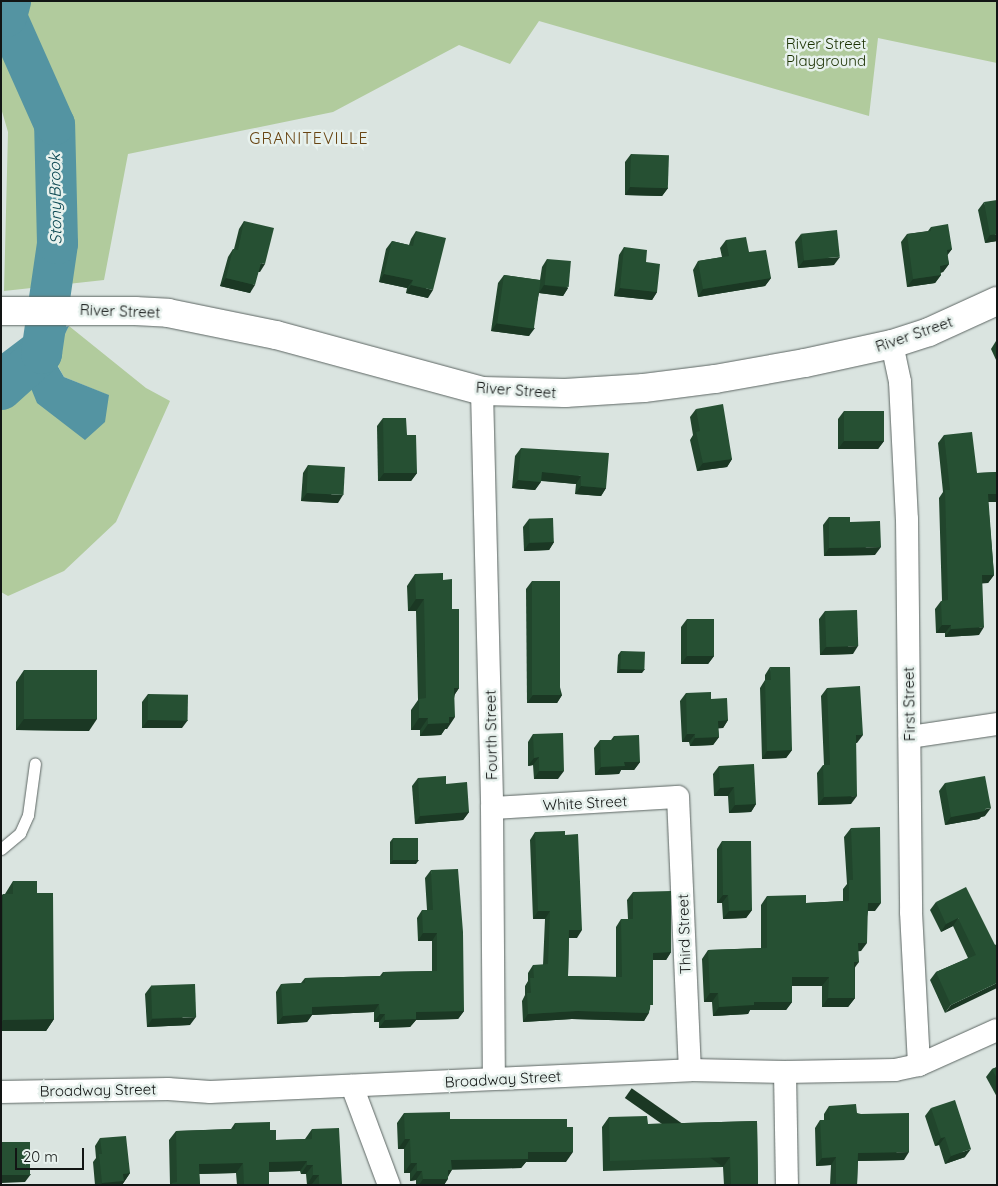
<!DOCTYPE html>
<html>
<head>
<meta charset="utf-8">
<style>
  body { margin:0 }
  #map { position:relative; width:998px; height:1186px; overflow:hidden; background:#dae4e0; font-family:Quicksand,sans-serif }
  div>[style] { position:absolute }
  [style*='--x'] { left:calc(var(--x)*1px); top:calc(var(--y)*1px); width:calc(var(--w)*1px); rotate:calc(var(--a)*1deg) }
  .green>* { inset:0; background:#b1cb9d }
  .water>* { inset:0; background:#5494a2 }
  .river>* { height:41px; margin:-20.5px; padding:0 20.5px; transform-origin:20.5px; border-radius:20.5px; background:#5494a2 }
  .roads { filter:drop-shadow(0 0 1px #5d6663) drop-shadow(0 0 1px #5d6663) }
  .lane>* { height:11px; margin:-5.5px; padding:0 5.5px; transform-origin:5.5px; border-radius:5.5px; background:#fff }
  .street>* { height:22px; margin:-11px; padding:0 11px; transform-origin:11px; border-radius:11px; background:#fff }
  .secondary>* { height:28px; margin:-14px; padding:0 14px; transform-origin:14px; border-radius:14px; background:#fff }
  .wall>* { inset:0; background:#21452c }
  .shaded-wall>* { inset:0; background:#1b3824; transform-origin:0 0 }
  .building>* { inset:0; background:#265033; transform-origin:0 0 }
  span { translate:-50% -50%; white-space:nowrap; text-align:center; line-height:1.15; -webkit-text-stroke:5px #e7f1ed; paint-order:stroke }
  .park-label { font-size:15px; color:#1a3000 }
  .street-label { font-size:15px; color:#121514 }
  .neighbourhood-label { font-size:16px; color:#684412; letter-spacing:1px }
  .water-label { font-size:16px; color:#0c4852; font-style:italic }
  .frame { position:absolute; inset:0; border:2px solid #121514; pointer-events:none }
  .scale { position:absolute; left:15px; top:1148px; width:69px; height:22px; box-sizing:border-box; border:2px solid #121514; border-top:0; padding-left:6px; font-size:15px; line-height:18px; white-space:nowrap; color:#121514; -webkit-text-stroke:4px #e7f1ed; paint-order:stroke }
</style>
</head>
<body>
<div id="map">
  <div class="green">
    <i style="clip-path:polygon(1px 1px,997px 1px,997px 63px,878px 38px,869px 116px,539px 21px,510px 64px,459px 45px,333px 112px,128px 154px,104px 280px,4px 291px,8px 132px,1px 108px)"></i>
    <i style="clip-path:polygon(69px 326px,146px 388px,170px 401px,116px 522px,64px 571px,8px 596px,1px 592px,1px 397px,28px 380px,108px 395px,64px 377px,53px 357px)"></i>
  </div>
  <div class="water">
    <i style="clip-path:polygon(69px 326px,53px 358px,64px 377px,109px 395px,105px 422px,85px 440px,37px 403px,28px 381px,1px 403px,1px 354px,30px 332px)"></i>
  </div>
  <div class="river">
    <i style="--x:1;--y:389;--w:54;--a:-42"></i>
    <i style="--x:41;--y:353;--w:111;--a:-81.7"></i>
    <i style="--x:57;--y:243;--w:119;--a:-91.4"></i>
    <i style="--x:54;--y:124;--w:118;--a:-114"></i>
    <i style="--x:6;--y:16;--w:16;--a:-75"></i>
  </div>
  <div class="roads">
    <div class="lane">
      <i style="--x:1;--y:849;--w:25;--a:-40"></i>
      <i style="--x:20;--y:833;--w:20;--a:-66"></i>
      <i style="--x:28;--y:815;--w:52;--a:-82.3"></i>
    </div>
    <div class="street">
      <i style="--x:892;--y:344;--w:39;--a:78"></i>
      <i style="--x:900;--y:382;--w:137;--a:87.1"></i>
      <i style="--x:907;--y:519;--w:393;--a:89.4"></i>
      <i style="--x:911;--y:912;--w:153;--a:87"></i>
      <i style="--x:482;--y:391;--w:417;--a:88.6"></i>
      <i style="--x:492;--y:808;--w:271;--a:89.6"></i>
      <i style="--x:910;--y:737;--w:88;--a:-8.5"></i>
      <i style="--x:492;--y:808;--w:186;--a:-3.4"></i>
      <i style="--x:678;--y:797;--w:273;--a:87.5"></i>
      <i style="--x:785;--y:1072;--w:113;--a:89"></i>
      <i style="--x:352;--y:1086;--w:106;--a:69.5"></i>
      <i style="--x:1;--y:1092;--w:167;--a:-1"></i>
      <i style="--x:168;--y:1089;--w:42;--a:4.1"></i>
      <i style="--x:210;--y:1092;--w:481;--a:-2.6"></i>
      <i style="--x:690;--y:1070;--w:95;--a:1.2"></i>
      <i style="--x:785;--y:1072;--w:110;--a:-1"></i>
      <i style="--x:895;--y:1070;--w:25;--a:-12"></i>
      <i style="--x:919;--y:1065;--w:85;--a:-24.2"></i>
    </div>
    <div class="secondary">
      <i style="--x:1;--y:311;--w:134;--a:0"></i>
      <i style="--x:135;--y:311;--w:33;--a:3"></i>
      <i style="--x:168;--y:313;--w:110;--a:11.5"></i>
      <i style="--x:276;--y:335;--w:213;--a:15.2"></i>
      <i style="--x:482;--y:391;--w:83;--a:1.4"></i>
      <i style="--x:565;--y:393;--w:79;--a:-3.6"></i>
      <i style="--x:644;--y:388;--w:72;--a:-7.2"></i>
      <i style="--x:715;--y:379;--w:91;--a:-10.1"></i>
      <i style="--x:805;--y:363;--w:89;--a:-12.3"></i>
      <i style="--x:892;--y:344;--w:39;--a:-18"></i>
      <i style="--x:929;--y:332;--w:75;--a:-24.5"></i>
    </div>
  </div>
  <div class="wall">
    <i style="clip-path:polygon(631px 154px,668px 188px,662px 196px,625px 195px,625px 162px)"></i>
    <i style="clip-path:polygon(984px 202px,997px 241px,985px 243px,978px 210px)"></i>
    <i style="clip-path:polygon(244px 221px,260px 272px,258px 272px,250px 293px,220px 286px,228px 257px,233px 249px,234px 249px,239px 229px)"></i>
    <i style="clip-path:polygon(931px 227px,952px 249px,947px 255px,949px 264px,943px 272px,940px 273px,941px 275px,935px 283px,907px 287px,901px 242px,907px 234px,928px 231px)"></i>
    <i style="clip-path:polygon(416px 231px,428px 298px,406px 293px,407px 288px,379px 282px,386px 249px,392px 241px,409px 245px,411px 239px)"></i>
    <i style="clip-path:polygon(801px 234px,834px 265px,798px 268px,795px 242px)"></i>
    <i style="clip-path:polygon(726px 240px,749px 252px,771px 278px,765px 286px,698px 297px,693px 270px,698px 261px,722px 257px,720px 248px)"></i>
    <i style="clip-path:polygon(624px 247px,646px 262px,657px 292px,652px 300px,614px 296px,619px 255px)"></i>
    <i style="clip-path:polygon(547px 259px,568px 288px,563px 296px,539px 293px,529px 336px,491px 331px,498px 283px,504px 275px,540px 280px,542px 267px)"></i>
    <i style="clip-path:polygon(996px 341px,997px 341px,997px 362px,991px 349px)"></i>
    <i style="clip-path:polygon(696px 409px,732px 459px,727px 467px,697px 471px,690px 440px,693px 435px,690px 417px)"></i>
    <i style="clip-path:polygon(844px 411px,884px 441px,878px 449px,838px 449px,838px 419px)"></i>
    <i style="clip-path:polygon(383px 418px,407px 435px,417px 473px,411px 481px,378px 481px,377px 426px)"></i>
    <i style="clip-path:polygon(944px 435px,977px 473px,997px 472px,997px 502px,988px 502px,994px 575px,988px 583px,982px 583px,979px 635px,945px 637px,945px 633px,936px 633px,935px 609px,941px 601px,942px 601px,939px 498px,943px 492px,938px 443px)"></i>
    <i style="clip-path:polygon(521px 448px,606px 488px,601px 496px,575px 494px,576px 484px,541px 481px,535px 490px,512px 488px,515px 456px)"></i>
    <i style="clip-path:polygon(308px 465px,338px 503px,301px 501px,303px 473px)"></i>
    <i style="clip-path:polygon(829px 517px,875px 555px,824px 556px,823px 525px)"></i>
    <i style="clip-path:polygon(529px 519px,554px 542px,549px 550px,524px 551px,523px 527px)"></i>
    <i style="clip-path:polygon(415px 574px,443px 580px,452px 609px,459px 688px,455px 694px,447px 729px,445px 729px,441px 735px,420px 736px,420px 730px,411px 730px,411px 710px,418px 700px,416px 611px,408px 611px,407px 586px)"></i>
    <i style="clip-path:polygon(532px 581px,562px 695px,557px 703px,527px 703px,526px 589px)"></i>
    <i style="clip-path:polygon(825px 611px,853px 654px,820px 655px,819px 619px)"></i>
    <i style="clip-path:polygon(687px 619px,714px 656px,708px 664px,681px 664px,681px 627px)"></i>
    <i style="clip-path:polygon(621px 651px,642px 673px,617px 673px,618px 655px)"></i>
    <i style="clip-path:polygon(770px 667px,792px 750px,786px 758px,762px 759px,760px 688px,765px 680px,765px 675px)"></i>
    <i style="clip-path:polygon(24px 670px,89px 731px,16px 730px,16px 682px)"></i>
    <i style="clip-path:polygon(827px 688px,857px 743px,856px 743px,851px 804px,818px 805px,817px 773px,823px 765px,824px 765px,821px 696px)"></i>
    <i style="clip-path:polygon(686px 693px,711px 699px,728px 720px,723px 728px,718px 728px,719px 737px,713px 745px,690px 746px,689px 742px,682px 742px,680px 701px)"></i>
    <i style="clip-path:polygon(148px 694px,182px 728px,142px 728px,142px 702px)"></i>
    <i style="clip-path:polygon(533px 734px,558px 779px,534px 779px,533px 765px,528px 766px,528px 742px)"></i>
    <i style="clip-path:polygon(614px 736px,640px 762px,634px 770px,621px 770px,619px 774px,595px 775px,594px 748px,600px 740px,611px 740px)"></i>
    <i style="clip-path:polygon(719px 766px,756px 804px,751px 812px,729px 813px,728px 796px,714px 796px,713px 774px)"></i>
    <i style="clip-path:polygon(418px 778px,446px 784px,469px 812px,463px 820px,415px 824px,412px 786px)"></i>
    <i style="clip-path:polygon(945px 783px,985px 816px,981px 817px,979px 819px,945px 825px,939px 791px)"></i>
    <i style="clip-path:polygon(851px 828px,875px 911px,868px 911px,861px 951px,858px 951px,855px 968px,855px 998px,848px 1007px,822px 1007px,822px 986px,792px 986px,792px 1002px,786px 1010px,750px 1010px,748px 1014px,713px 1016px,712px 1002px,704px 1002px,702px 959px,708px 950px,761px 948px,761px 905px,767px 896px,806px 903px,843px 901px,843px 889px,847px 884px,844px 837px)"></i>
    <i style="clip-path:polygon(535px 832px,577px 938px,569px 938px,568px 976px,616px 977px,616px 927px,621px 919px,628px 919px,627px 900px,633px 892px,671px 952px,666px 960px,653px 960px,650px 1009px,644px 1021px,572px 1019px,523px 1022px,522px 1001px,525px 995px,525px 986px,528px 981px,528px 973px,533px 965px,543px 965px,545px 919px,533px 919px,530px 840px)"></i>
    <i style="clip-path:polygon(393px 838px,416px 864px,390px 864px,390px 842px)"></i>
    <i style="clip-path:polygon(722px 841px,752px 910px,746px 918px,723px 919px,722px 903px,717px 903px,717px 849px)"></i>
    <i style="clip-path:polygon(431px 870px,464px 1011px,458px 1019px,416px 1020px,410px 1027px,379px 1028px,379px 1022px,374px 1022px,374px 1012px,312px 1015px,307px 1022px,277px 1024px,276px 992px,281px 984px,301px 983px,305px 978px,380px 976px,383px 972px,432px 971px,432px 941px,418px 941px,417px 918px,422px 910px,427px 910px,425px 878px)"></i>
    <i style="clip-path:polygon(13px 881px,37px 893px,54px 1019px,46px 1031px,1px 1031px,1px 896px,3px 894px,5px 894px)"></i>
    <i style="clip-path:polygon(936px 902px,995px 945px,945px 1013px,930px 980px,936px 972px,968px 958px,953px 926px,941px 932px,930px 910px)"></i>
    <i style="clip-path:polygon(151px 986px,190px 1025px,147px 1027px,145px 994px)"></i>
    <i style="clip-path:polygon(997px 1067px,997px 1097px,986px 1077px,992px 1069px)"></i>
    <i style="clip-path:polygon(829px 1106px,857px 1113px,904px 1160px,858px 1161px,857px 1185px,830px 1185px,831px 1165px,816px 1166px,815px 1128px,820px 1120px,824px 1120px,824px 1114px)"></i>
    <i style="clip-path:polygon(931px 1108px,965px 1157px,945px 1164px,939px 1145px,935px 1146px,925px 1116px)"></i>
    <i style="clip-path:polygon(404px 1113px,450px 1119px,566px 1162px,526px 1162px,521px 1168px,452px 1169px,444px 1185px,416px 1185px,416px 1180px,410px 1181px,410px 1173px,404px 1173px,404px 1149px,398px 1149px,397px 1123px)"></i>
    <i style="clip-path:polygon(609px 1117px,648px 1124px,757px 1121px,758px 1185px,724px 1185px,723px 1167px,603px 1171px,602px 1127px)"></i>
    <i style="clip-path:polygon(235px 1123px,270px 1130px,276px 1140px,305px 1139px,312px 1129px,341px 1185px,307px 1185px,306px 1174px,301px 1174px,300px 1171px,269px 1172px,269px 1185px,237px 1185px,236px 1173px,199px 1174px,200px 1185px,170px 1185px,169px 1140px,176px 1131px,231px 1129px)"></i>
    <i style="clip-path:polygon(100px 1138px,130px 1173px,122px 1185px,95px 1185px,93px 1162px,96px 1158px,95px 1146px)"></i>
  </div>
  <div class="shaded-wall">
    <i style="clip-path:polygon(630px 187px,668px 188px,662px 196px,625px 195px)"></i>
    <i style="clip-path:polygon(997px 234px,997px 241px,985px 243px,990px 235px)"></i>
    <i style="clip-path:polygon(952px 249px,946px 257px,947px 250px)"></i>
    <i style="clip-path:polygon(840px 257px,834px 265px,798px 268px,804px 260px)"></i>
    <i style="clip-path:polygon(261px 263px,265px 264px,260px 272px,255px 271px)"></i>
    <i style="clip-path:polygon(949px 264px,943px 272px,934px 274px,940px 266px)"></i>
    <i style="clip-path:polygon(384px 274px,413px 280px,407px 288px,379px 282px)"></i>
    <i style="clip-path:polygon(941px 275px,935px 283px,907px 287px,913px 279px)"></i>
    <i style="clip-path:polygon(226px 278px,255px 285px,250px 293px,220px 286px)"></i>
    <i style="clip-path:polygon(771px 278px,765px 286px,698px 297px,703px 289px)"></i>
    <i style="clip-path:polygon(411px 285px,433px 290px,428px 298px,406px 293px)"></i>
    <i style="clip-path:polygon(544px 285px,568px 288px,563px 296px,539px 293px)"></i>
    <i style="clip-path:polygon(620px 288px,657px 292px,652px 300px,614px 296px)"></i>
    <i style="clip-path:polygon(497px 323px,535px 328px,529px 336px,491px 331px)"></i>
    <i style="clip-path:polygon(844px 441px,884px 441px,878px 449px,838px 449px)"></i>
    <i style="clip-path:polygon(732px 459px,727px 467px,697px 471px,703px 463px)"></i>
    <i style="clip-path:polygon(542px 472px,581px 476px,576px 484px,536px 480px)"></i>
    <i style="clip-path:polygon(384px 473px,417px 473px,411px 481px,378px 481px)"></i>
    <i style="clip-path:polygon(518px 480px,541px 482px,535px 490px,512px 488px)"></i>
    <i style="clip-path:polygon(581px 486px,606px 488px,601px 496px,575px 494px)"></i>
    <i style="clip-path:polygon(307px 493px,343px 495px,338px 503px,301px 501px)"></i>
    <i style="clip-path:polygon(988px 494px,997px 494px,997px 502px,982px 502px)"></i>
    <i style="clip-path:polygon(554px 542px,549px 550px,524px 551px,529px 543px)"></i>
    <i style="clip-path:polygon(881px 547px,875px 555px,824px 556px,829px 548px)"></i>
    <i style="clip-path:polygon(982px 575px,994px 575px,988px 583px,976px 584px)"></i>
    <i style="clip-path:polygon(416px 599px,424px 599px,416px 611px,408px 611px)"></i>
    <i style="clip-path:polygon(942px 625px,951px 625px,945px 633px,936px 633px)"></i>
    <i style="clip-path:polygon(984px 627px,979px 635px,945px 637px,951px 629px)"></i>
    <i style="clip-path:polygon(858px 646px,853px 654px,820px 655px,826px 647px)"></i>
    <i style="clip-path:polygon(687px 656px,714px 656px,708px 664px,681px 664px)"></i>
    <i style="clip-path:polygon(620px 669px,645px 669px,642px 673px,617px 673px)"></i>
    <i style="clip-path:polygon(454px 688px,459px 688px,451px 700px)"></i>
    <i style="clip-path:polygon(533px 695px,562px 695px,557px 703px,527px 703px)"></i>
    <i style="clip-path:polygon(449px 717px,455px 717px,447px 729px,445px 729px,441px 735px,420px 736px,428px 724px)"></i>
    <i style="clip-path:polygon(419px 718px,428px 718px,420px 730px,411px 730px)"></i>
    <i style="clip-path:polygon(24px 719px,97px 719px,89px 731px,16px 730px)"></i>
    <i style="clip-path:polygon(148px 720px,188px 720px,182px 728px,142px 728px)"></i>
    <i style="clip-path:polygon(728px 720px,723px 728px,713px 729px,718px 721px)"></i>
    <i style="clip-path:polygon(687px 734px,695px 734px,689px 742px,682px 742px)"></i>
    <i style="clip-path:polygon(856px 735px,863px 735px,857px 743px,850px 743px)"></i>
    <i style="clip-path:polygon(719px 737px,713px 745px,690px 746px,695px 738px)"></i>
    <i style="clip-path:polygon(792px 750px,786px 758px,762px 759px,767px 751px)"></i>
    <i style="clip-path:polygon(539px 757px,533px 765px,528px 766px,534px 758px)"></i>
    <i style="clip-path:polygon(624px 762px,640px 762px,634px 770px,621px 770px,619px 774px,595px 775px,601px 767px)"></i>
    <i style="clip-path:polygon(539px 771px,564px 771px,558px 779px,534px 779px)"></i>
    <i style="clip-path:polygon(734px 787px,728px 796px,714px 796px,720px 788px)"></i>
    <i style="clip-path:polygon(857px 796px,851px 804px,818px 805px,824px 797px)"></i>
    <i style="clip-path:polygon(756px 804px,751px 812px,729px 813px,735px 805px)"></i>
    <i style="clip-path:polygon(991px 808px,985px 816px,981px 817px,979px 819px,945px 825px,951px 817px)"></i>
    <i style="clip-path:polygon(469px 812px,463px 820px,415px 824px,420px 816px)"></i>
    <i style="clip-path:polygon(393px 860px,419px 860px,416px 864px,390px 864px)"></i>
    <i style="clip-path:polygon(723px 895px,728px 895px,722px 903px,717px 903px)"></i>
    <i style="clip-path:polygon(868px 903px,881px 903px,875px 911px,862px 911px)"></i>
    <i style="clip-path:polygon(752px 910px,746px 918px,723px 919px,729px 911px)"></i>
    <i style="clip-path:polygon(538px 911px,550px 911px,545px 919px,533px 919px)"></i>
    <i style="clip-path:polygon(958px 918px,953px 926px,941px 932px,946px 924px)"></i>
    <i style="clip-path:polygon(569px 930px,582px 930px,577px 938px,564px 938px)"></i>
    <i style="clip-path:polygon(423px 933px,437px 933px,432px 941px,418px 941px)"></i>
    <i style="clip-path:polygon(858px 943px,867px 943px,861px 951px,852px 952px)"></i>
    <i style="clip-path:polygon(671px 952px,666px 960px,648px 960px,653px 953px)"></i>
    <i style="clip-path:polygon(854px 962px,859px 962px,852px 971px)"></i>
    <i style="clip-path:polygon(792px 977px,829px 977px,822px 986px,786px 986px)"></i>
    <i style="clip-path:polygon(997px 983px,997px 988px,945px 1013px,951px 1005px)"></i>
    <i style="clip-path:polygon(710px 993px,718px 993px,712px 1002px,704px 1002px)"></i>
    <i style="clip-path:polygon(828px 998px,855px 998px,848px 1007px,822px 1007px)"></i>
    <i style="clip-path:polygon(754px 1002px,792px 1002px,786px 1010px,750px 1010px,748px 1014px,713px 1016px,719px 1007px)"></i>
    <i style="clip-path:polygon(379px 1004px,374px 1012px,312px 1015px,307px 1022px,277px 1024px,283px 1016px,312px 1007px)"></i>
    <i style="clip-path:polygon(464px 1011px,458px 1019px,416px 1020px,410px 1027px,379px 1028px,385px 1020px,416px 1012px)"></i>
    <i style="clip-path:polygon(577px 1011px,649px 1013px,644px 1021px,572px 1019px,523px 1022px,528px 1014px)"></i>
    <i style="clip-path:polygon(380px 1014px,385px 1014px,379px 1022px,374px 1022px)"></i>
    <i style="clip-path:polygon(196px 1017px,190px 1025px,147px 1027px,152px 1019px)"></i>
    <i style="clip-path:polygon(54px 1019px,46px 1031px,1px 1031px,1px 1023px,3px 1020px)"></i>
    <i style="clip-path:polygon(945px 1137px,939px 1145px,935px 1146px,941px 1138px)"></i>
    <i style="clip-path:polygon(405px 1139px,410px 1139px,404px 1149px,398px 1149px)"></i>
    <i style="clip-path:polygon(971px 1149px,965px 1157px,945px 1164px,951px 1156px)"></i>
    <i style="clip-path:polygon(528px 1152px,573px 1152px,566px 1162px,526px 1162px,521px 1168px,444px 1170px,451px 1160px)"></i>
    <i style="clip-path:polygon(909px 1152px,904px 1160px,853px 1161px,858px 1153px)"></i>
    <i style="left:730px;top:1157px;width:12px;height:120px;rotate:125deg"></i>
    <i style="clip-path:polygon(836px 1157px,831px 1165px,816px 1166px,822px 1158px)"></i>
    <i style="clip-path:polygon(307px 1161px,300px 1171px,262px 1172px,269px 1162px)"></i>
    <i style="clip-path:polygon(243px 1163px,236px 1173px,192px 1174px,199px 1164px)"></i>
    <i style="clip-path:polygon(411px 1163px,417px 1163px,410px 1173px,404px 1173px)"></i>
    <i style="clip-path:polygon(307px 1165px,313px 1165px,306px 1174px,301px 1174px)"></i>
    <i style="clip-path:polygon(448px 1170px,452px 1170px,446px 1179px,448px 1179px,444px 1185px,419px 1185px,423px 1179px)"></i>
    <i style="clip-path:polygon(417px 1171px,422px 1171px,416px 1180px,410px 1181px)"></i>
    <i style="clip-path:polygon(130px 1173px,122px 1185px,101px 1185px,102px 1183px,123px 1174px)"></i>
    <i style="clip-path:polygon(31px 1174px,25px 1182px,1px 1183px,1px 1175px)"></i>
    <i style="clip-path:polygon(313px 1175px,319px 1175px,312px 1184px,307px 1185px)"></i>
  </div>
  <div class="building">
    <i style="left:631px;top:154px;width:38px;height:33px;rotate:2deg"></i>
    <i style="clip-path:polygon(997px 200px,997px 234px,990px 235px,984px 202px)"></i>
    <i style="clip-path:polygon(244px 221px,274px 228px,265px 264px,261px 263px,255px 285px,226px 278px,233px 249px,238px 250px)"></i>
    <i style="clip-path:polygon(948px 224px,952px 249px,947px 250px,949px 264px,940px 266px,941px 275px,913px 279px,907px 234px,931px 231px,931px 227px)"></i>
    <i style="left:837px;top:230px;width:27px;height:36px;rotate:84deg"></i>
    <i style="clip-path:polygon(416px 231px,446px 238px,433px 290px,411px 285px,413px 280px,384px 274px,392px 241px,413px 246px)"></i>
    <i style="clip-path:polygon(746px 237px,749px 252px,766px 250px,771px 278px,703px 289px,698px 261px,729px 256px,726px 240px)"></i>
    <i style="clip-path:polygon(624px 247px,647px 250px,646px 262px,660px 264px,657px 292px,620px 288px)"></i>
    <i style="left:547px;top:259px;width:24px;height:26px;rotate:5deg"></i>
    <i style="left:504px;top:275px;width:37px;height:49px;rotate:8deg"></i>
    <i style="clip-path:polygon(723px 404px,732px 459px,703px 463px,696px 432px,700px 431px,696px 409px)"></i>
    <i style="left:844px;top:411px;width:40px;height:30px"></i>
    <i style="clip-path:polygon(383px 418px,406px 418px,407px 435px,416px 435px,417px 473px,384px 473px)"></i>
    <i style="clip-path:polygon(972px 432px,977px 473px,997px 472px,997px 494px,988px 494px,994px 575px,982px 575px,984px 627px,951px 629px,951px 625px,942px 625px,941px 601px,948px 600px,945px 490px,950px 490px,944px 435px)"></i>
    <i style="clip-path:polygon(521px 448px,609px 453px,606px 488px,581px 486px,581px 476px,542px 472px,541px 482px,518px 480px)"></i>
    <i style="left:308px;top:465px;width:37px;height:28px;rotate:3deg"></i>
    <i style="clip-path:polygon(829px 517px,850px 517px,850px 522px,880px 521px,881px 547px,829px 548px)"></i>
    <i style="left:553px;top:518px;width:24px;height:24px;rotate:88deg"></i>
    <i style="clip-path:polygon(443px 573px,443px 580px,452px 579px,452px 609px,459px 609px,459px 688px,454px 688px,455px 717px,449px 717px,449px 723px,428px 724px,428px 718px,419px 718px,419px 699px,426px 698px,424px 599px,416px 599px,415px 574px)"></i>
    <i style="left:532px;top:581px;width:28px;height:114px"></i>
    <i style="left:857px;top:610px;width:36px;height:32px;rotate:88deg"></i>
    <i style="left:687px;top:619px;width:27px;height:37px"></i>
    <i style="left:621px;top:651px;width:24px;height:18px;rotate:2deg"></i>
    <i style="clip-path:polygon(770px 667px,790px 667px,792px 750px,767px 751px,765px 680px,771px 680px)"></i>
    <i style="left:24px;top:670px;width:73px;height:49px"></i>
    <i style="clip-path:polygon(860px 686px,863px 735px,856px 735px,857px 796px,824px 797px,823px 765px,830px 765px,827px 688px)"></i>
    <i style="clip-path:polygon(711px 692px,711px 699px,727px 698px,728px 720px,718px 721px,719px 737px,695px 738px,695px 734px,687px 734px,686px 693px)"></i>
    <i style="left:148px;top:694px;width:40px;height:26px;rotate:1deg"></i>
    <i style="clip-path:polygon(563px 733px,564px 771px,539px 771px,539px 757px,534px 758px,533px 734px)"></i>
    <i style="clip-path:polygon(639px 735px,640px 762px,624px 762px,625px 766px,601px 767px,600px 740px,614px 740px,614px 736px)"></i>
    <i style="clip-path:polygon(754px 764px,756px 804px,735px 805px,734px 787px,720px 788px,719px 766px)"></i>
    <i style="clip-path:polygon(446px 776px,446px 784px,467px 782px,469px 812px,420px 816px,418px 778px)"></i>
    <i style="clip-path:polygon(985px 776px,991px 808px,985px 809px,985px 811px,951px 817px,945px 783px)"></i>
    <i style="clip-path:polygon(880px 827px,881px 903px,868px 903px,867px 943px,858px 943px,859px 962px,854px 962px,855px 998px,828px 998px,829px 977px,792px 977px,792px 1002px,754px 1002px,754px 1005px,719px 1007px,718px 993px,710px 993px,708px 950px,767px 948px,767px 896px,806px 895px,806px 903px,849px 901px,849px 880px,853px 880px,851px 828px)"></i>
    <i style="clip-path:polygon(565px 831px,565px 835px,578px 834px,582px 930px,569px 930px,568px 976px,622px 977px,621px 919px,633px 919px,633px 892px,671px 891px,671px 952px,653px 953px,653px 1005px,650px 1005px,649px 1013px,577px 1011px,528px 1014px,527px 993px,531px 993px,530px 978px,534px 978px,533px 965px,548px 964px,550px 911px,538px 911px,535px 832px)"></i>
    <i style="left:393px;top:838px;width:25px;height:22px"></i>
    <i style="clip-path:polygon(722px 841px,751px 841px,752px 910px,729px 911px,728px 895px,723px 895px)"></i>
    <i style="clip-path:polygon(458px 869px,463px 932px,464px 1011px,416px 1012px,416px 1019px,385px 1020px,385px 1014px,380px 1014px,379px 1004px,312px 1007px,312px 1014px,283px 1016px,281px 984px,305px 983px,305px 978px,383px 976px,383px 972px,437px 971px,437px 933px,423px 933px,422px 910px,433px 910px,431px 870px)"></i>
    <i style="clip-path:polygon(13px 881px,37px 881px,37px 893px,53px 893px,54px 1019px,3px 1020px,3px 894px,13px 894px)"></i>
    <i style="clip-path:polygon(966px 887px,995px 945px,997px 944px,997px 983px,951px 1005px,936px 972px,976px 955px,958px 918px,946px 924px,936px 902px)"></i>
    <i style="left:195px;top:984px;width:33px;height:44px;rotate:88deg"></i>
    <i style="clip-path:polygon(997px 1067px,997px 1079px,992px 1069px)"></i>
    <i style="clip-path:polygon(955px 1100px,971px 1149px,951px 1156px,945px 1137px,941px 1138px,931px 1108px)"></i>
    <i style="clip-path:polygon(856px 1104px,857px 1113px,861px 1114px,909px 1113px,909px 1152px,858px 1153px,857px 1185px,836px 1185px,836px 1157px,822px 1158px,820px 1120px,830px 1120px,829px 1106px)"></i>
    <i style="clip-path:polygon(450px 1112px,450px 1119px,567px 1119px,567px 1127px,573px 1127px,573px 1152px,528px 1152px,528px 1159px,451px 1160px,452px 1170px,448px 1170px,448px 1179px,423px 1179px,422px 1171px,417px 1171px,417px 1163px,411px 1163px,410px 1139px,405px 1139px,404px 1113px)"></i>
    <i style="clip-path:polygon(647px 1116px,648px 1124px,757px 1121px,758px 1185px,731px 1185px,730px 1157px,610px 1161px,609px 1117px)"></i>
    <i style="clip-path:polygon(270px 1122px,270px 1130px,276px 1130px,276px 1140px,312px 1139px,312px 1129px,339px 1128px,342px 1184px,319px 1185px,319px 1175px,313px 1175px,313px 1165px,307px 1165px,307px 1161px,269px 1162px,269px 1185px,244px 1185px,243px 1163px,199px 1164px,200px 1185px,172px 1185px,172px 1183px,177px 1182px,176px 1131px,235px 1129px,235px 1123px)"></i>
    <i style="clip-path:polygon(126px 1136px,130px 1173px,123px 1174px,124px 1181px,102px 1183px,99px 1154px,102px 1154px,100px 1138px)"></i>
    <i style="left:1px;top:1142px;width:29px;height:33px"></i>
  </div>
  <div class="park-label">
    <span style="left:826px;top:52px">River Street<br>Playground</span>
  </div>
  <div class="street-label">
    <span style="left:120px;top:311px;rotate:2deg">River Street</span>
    <span style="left:914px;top:334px;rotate:-19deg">River Street</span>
    <span style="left:516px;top:390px;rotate:4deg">River Street</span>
    <span style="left:909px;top:704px;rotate:-91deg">First Street</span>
    <span style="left:491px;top:735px;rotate:-91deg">Fourth Street</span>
    <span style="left:585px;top:803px;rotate:-3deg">White Street</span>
    <span style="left:684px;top:934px;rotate:-92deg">Third Street</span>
    <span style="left:503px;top:1079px;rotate:-3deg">Broadway Street</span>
    <span style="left:98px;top:1090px;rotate:-1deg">Broadway Street</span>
  </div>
  <div class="neighbourhood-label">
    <span style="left:309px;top:138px">GRANITEVILLE</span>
  </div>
  <div class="water-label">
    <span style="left:55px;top:199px;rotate:-91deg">Stony Brook</span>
  </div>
  <div class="frame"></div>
  <div class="scale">20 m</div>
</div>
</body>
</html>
